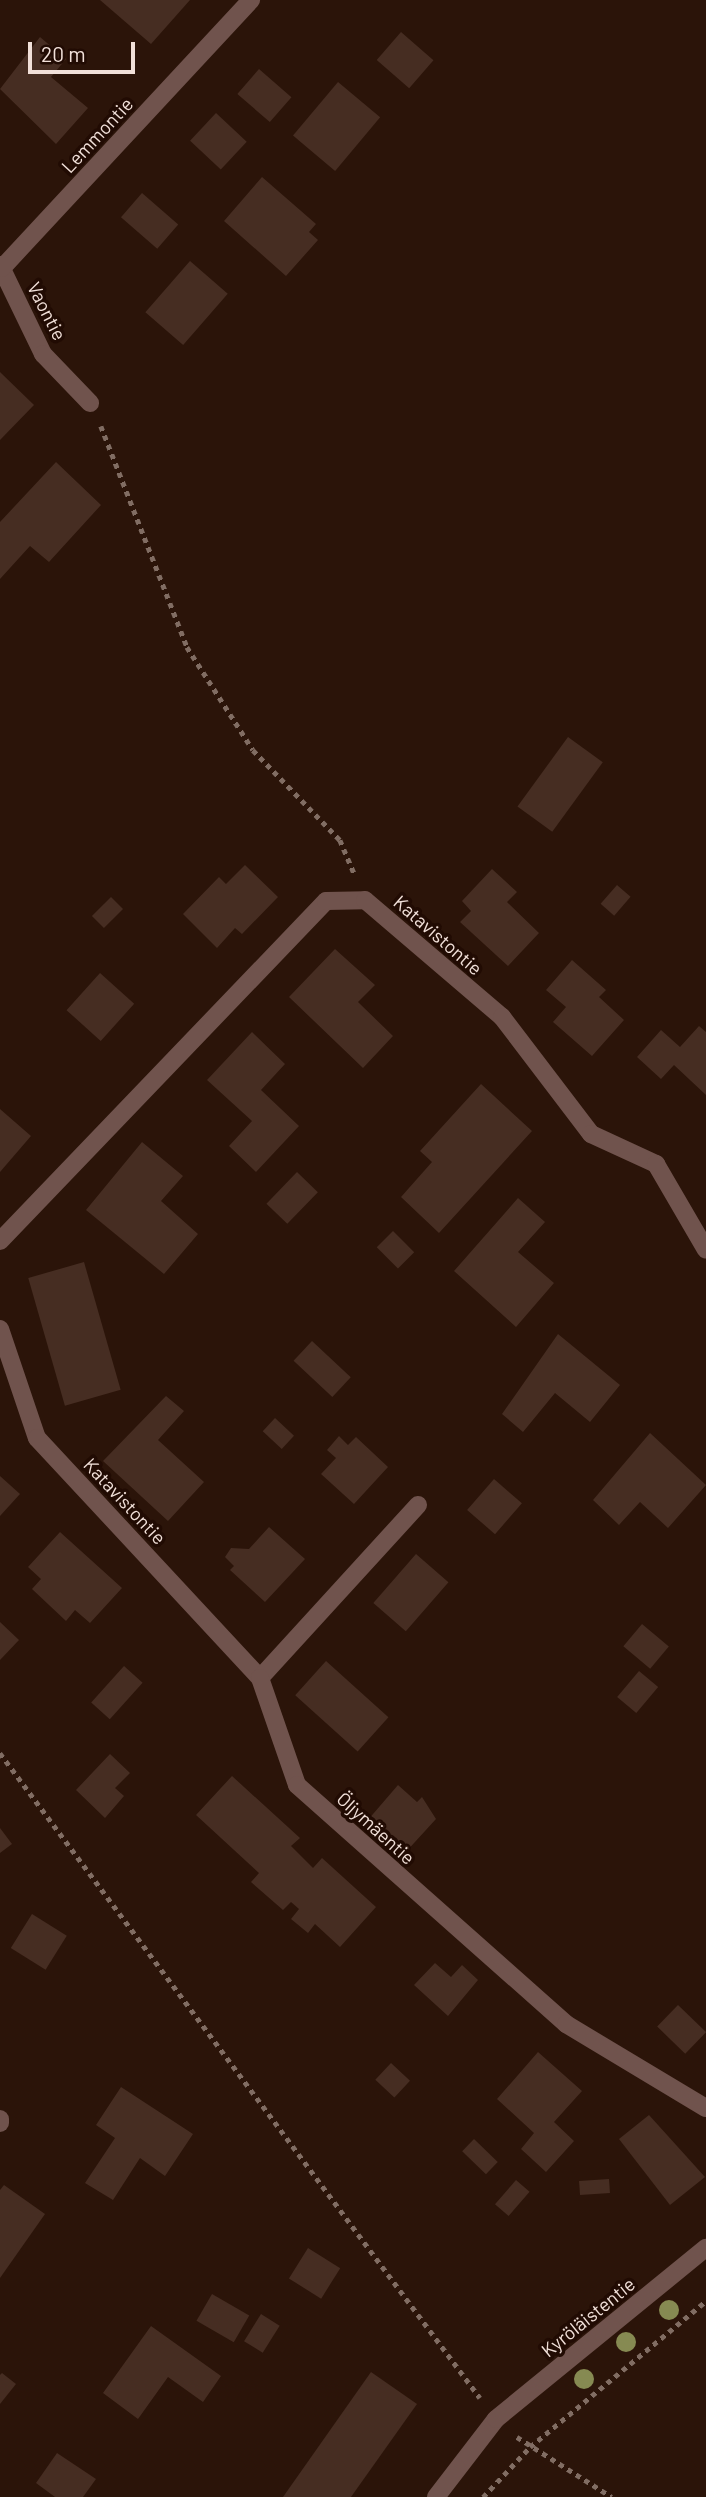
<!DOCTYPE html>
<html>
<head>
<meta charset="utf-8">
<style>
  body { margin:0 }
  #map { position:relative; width:706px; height:2497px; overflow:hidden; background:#2b1409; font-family:Barlow,sans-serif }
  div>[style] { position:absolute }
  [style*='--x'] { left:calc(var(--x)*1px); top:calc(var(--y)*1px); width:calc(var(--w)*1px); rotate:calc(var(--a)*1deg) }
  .building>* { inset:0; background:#462d22; transform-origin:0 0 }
  .path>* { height:4.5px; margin-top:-2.25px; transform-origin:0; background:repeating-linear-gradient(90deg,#816d63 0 5px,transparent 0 10px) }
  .minor>* { height:18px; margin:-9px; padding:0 9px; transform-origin:9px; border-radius:9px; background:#70534d }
  .trees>* { width:20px; height:20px; margin:-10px; border-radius:50%; background:#868a52 }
  span { translate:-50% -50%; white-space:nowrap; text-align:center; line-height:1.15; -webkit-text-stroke:7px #210b03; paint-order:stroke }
  .street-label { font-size:19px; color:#f1e0d9 }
  .scale { position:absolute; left:28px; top:42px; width:107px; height:32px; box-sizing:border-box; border:4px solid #f1e0d9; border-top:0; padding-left:9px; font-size:21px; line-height:24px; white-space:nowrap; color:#f1e0d9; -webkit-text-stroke:5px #210b03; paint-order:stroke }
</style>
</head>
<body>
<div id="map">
  <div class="building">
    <i style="clip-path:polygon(100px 0,190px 0,151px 44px)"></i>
    <i style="left:401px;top:32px;width:43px;height:37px;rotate:41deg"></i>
    <i style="clip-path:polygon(40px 37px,66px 59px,51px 77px,88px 108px,56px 144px,0 89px)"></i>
    <i style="left:259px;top:69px;width:43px;height:33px;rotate:41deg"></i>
    <i style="left:338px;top:82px;width:55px;height:70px;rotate:40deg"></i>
    <i style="left:216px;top:113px;width:42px;height:38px;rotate:43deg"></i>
    <i style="clip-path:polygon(262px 177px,316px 224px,309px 232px,318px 240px,286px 276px,224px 221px)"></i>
    <i style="left:142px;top:193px;width:48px;height:32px;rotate:41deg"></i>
    <i style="left:190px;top:261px;width:50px;height:68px;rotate:41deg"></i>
    <i style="clip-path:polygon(0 372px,34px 405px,0 440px)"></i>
    <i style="clip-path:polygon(56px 462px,101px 505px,49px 562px,30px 546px,0 579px,0 522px)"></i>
    <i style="left:568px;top:737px;width:43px;height:86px;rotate:36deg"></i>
    <i style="clip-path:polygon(245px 865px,278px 897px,242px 934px,235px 928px,217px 948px,183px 914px,219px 877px,226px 884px)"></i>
    <i style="clip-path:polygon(492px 869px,517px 892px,507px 902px,539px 933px,508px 966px,460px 922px,471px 911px,462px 901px)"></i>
    <i style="left:617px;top:885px;width:18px;height:25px;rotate:41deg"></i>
    <i style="left:111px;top:897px;width:17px;height:27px;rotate:45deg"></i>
    <i style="clip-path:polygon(335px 949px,375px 985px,358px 1002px,393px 1036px,363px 1068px,289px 997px)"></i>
    <i style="clip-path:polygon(572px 960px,606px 990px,599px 997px,624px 1020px,592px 1056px,553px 1022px,566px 1007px,546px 990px)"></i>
    <i style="left:100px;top:973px;width:46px;height:50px;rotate:42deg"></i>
    <i style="clip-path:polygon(699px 1026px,706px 1032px,706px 1095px,674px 1065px,661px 1079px,637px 1057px,661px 1030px,680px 1047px)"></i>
    <i style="clip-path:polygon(252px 1032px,285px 1064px,261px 1090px,299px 1126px,256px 1172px,229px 1146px,252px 1121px,207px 1080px)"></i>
    <i style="clip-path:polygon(481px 1084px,532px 1131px,439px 1233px,401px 1197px,432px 1162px,420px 1151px)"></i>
    <i style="clip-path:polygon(0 1109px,31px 1136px,0 1172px)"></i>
    <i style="clip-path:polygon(142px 1142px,183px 1176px,161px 1201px,198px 1234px,164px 1274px,86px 1210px)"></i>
    <i style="left:297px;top:1172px;width:29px;height:44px;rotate:44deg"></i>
    <i style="clip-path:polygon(518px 1198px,545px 1222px,518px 1252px,554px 1283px,516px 1327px,454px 1271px)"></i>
    <i style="left:393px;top:1231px;width:30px;height:23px;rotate:45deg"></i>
    <i style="left:84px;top:1262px;width:133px;height:58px;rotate:74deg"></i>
    <i style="clip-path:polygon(558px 1334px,620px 1385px,590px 1422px,555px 1393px,523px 1432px,502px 1414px)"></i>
    <i style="left:312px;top:1341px;width:53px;height:27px;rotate:43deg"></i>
    <i style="clip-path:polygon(166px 1396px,184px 1411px,158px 1440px,204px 1482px,168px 1521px,103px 1461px)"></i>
    <i style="left:275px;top:1418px;width:26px;height:18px;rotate:43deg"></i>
    <i style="clip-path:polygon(650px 1433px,706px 1485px,668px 1528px,640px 1502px,619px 1525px,593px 1500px)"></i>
    <i style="clip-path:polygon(339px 1436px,348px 1445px,356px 1437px,388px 1467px,354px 1504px,321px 1474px,336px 1458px,327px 1450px)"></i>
    <i style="clip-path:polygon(0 1476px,20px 1494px,0 1516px)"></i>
    <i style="left:494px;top:1479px;width:37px;height:41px;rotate:41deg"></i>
    <i style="clip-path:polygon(269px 1527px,305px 1559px,265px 1602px,230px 1570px,234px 1566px,225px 1557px,231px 1548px,249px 1549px)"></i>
    <i style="clip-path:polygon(60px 1532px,122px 1588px,90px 1623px,75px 1610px,66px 1621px,32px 1589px,41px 1579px,28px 1567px)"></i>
    <i style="left:416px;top:1554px;width:43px;height:65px;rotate:41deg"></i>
    <i style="clip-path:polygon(0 1622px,19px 1640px,0 1660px)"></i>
    <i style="left:642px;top:1624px;width:35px;height:29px;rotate:40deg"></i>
    <i style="left:326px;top:1661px;width:84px;height:46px;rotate:42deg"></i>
    <i style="left:124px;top:1666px;width:25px;height:49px;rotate:42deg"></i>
    <i style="left:639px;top:1671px;width:25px;height:34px;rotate:40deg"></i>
    <i style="clip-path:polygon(110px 1754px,130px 1773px,115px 1788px,124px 1796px,105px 1818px,76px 1790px)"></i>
    <i style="clip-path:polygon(232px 1776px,300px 1838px,291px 1846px,313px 1868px,322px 1858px,376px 1907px,340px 1947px,315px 1924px,308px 1933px,291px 1919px,299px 1909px,291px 1902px,283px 1910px,251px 1882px,259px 1873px,196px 1815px)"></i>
    <i style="clip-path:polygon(398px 1785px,417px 1802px,422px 1797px,436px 1819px,404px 1854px,367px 1821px)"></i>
    <i style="clip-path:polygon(0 1828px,12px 1844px,0 1853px)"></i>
    <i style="left:32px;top:1914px;width:41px;height:40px;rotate:32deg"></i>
    <i style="clip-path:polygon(435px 1963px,451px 1977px,462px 1965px,478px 1980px,448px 2016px,414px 1985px)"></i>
    <i style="left:678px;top:2005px;width:39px;height:30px;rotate:44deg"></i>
    <i style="clip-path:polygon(538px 2052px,582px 2091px,554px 2122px,574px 2141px,546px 2172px,521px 2149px,534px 2133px,497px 2099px)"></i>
    <i style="left:391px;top:2063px;width:26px;height:23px;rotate:43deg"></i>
    <i style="clip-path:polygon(121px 2087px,193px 2134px,165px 2176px,140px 2158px,113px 2200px,85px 2183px,115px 2138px,96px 2125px)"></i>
    <i style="clip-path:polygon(649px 2115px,705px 2177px,670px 2205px,619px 2139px)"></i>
    <i style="left:474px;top:2139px;width:33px;height:17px;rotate:44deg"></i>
    <i style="left:609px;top:2179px;width:14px;height:30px;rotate:86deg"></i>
    <i style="left:516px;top:2180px;width:18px;height:32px;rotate:41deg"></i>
    <i style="clip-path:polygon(4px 2185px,45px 2214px,0 2278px,0 2190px)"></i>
    <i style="left:308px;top:2248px;width:38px;height:36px;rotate:32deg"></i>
    <i style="left:212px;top:2294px;width:43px;height:31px;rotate:30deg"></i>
    <i style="left:261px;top:2314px;width:22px;height:32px;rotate:32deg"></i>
    <i style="clip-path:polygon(151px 2326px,221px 2376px,203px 2402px,168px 2377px,138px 2419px,103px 2393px)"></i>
    <i style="clip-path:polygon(371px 2372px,417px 2404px,351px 2497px,283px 2497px)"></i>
    <i style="clip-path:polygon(2px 2373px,16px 2384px,0 2404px,0 2375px)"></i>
    <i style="clip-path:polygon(57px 2453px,96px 2479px,83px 2497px,55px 2497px,36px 2483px)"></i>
  </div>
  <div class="path">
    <i style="--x:101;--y:426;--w:237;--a:68.7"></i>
    <i style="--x:187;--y:647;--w:122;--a:57.3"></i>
    <i style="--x:253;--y:750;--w:125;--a:46"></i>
    <i style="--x:340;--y:840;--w:38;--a:67"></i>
    <i style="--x:0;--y:1753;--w:804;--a:53.34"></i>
    <i style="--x:517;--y:2437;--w:112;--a:32.3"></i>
    <i style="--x:483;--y:2497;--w:69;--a:-46.8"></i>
    <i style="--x:530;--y:2447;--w:229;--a:-39.7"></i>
  </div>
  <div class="minor">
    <i style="--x:0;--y:265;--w:99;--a:64.2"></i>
    <i style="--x:43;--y:354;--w:68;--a:46.2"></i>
    <i style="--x:2;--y:268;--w:366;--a:-47.1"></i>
    <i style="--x:0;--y:1241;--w:471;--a:-46.2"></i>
    <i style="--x:326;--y:901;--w:39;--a:-1"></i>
    <i style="--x:365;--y:900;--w:180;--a:40.5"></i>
    <i style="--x:502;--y:1017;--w:147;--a:52.7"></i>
    <i style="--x:591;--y:1134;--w:72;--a:24.8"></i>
    <i style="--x:656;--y:1164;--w:99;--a:59.8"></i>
    <i style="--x:0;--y:1329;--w:115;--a:71.3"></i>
    <i style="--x:37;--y:1438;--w:328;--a:47.1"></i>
    <i style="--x:418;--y:1505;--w:234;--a:132.4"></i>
    <i style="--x:260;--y:1678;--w:113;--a:70.9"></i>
    <i style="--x:297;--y:1785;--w:360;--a:41.6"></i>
    <i style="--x:566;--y:2024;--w:163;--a:31"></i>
    <i style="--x:0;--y:2119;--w:4;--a:90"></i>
    <i style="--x:436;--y:2497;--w:98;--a:-52.4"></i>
    <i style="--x:496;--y:2419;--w:271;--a:-39.2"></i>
  </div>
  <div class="trees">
    <i style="left:669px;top:2310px"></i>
    <i style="left:626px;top:2342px"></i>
    <i style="left:584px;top:2379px"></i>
  </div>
  <div class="street-label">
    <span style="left:97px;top:135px;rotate:-47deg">Lemmontie</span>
    <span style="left:47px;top:311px;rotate:63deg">Vaontie</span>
    <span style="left:438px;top:935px;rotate:41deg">Katavistontie</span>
    <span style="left:125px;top:1501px;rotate:47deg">Katavistontie</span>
    <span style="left:376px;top:1828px;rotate:42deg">Öljymäentie</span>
    <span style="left:588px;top:2317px;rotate:-39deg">Kyröläistentie</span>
  </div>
  <div class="scale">20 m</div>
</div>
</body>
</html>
